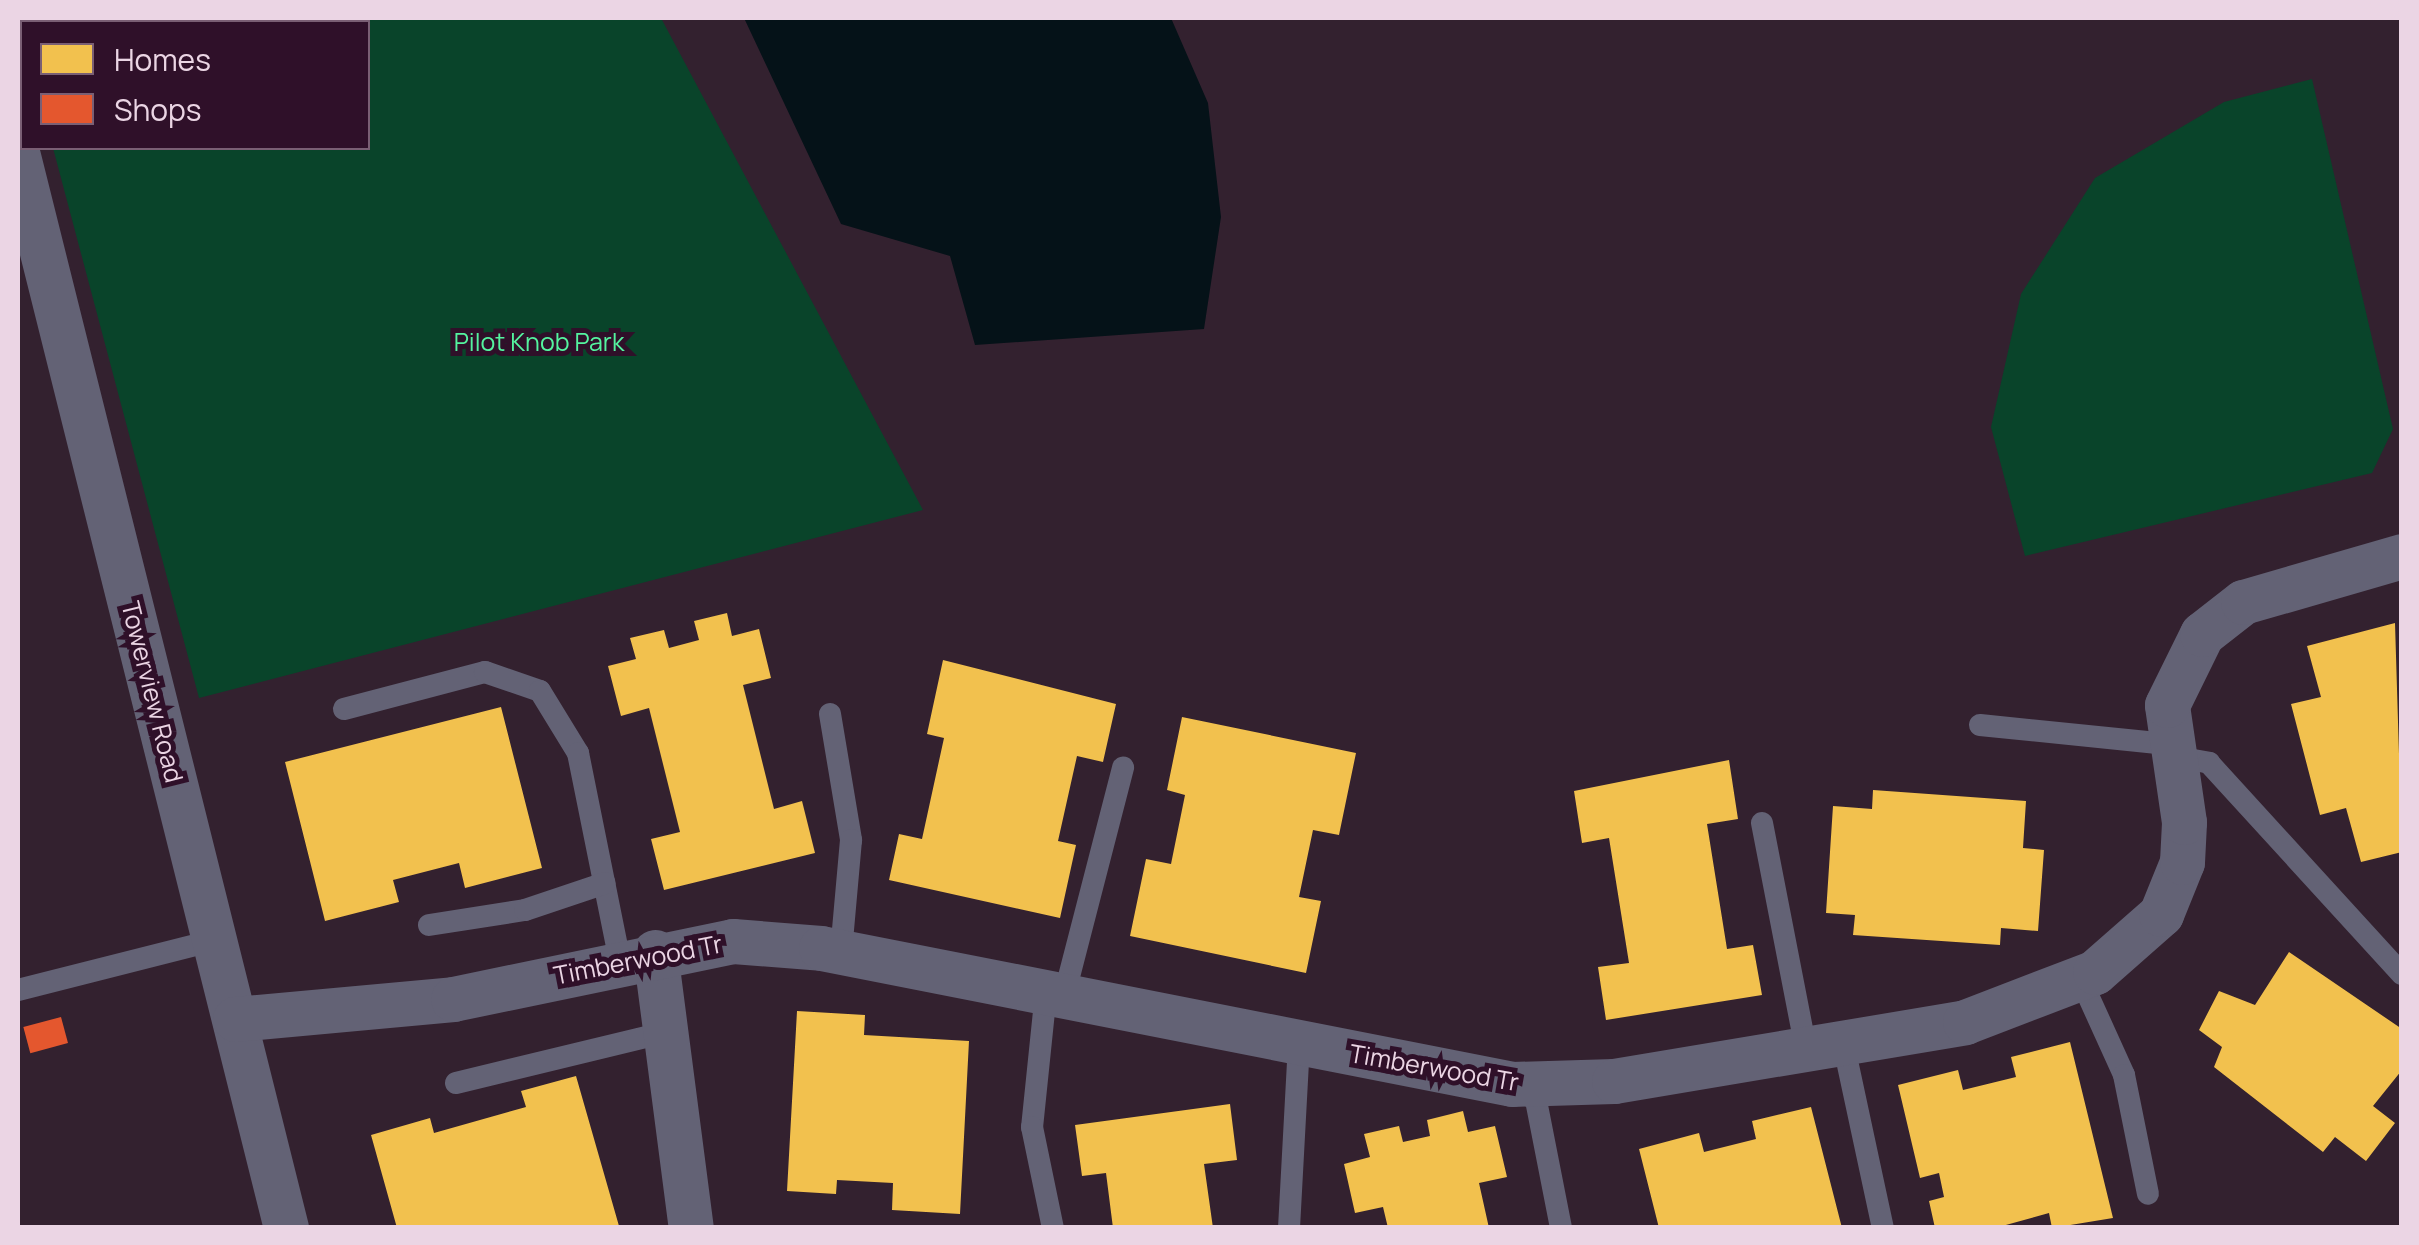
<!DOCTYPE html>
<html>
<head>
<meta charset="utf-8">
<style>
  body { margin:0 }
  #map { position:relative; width:2419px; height:1245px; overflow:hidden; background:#33212f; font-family:Manrope,sans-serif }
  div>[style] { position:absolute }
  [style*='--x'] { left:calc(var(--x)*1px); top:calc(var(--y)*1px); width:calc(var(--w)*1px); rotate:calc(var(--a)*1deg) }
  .green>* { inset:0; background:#09442a }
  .water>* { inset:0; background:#051218 }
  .homes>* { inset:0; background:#f2c14e }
  .shops>* { inset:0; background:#e4572e; transform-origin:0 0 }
  .service>* { height:22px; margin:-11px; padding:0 11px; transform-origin:11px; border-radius:11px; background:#636275 }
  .minor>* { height:45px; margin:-22.5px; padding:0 22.5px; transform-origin:22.5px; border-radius:22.5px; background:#636275 }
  span { translate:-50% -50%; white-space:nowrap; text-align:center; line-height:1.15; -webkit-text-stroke:10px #2f1029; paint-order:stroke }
  .park-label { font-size:25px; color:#54f39f }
  .street-label { font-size:25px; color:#ebd5e4 }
  .frame { position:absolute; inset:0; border:20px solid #ebd5e4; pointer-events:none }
  .legend { position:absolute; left:20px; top:20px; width:350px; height:130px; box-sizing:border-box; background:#2f1029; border:2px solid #7a5f74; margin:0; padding:12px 18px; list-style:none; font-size:30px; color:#ebd5e4 }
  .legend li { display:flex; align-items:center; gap:20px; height:50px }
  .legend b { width:50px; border:2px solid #7a5f74 }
</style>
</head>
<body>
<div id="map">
  <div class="green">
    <i style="clip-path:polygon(19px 18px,661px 18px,923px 510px,199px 698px,53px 148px,368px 148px,368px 22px,22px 22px,22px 32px)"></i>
    <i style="clip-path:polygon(2312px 79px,2393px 429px,2372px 473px,2025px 556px,1991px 427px,2021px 294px,2095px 178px,2224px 102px)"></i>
  </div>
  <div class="water">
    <i style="clip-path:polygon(744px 18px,1171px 18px,1208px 103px,1221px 217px,1204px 329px,975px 345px,950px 256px,841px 224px)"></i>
  </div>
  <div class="homes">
    <i style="clip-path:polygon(727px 613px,732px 636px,759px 629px,771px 678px,743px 685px,774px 809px,802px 801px,815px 853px,664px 890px,651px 839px,680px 832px,649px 708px,621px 716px,608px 666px,636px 659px,630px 638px,664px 630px,669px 648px,699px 640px,694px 621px)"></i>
    <i style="clip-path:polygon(2395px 623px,2402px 852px,2361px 862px,2346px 808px,2320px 815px,2291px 704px,2321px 697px,2307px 646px)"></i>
    <i style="clip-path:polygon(943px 660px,1116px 704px,1103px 762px,1077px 756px,1058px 841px,1076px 845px,1060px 918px,889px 880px,899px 834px,922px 839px,944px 738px,927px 734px)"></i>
    <i style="clip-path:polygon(501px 707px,542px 868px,465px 888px,459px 863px,393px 880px,399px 902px,325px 921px,285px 762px)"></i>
    <i style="clip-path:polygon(1182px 717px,1356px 753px,1339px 835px,1313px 830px,1299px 897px,1321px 901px,1306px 973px,1130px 936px,1146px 859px,1171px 864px,1185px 795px,1167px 790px)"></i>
    <i style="clip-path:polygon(1729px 760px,1738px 819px,1707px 824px,1727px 949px,1753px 945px,1762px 995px,1606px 1020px,1598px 967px,1629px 963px,1609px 838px,1582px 843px,1574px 791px)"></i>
    <i style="clip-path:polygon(1873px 790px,2026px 801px,2023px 848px,2044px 850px,2038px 931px,2001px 928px,2000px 945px,1853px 935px,1855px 915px,1826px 913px,1833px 806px,1872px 809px)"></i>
    <i style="clip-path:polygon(2289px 952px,2402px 1029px,2402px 1070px,2373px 1106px,2395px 1123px,2366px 1161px,2335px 1137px,2323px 1152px,2214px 1067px,2222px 1047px,2199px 1030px,2219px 991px,2255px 1005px)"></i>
    <i style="clip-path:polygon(797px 1011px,865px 1015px,864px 1035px,969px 1041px,960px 1214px,892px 1210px,893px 1183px,837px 1180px,836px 1194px,787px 1191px)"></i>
    <i style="clip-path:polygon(2070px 1042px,2113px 1218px,2052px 1228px,2049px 1213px,1995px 1228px,1935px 1228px,1929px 1201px,1944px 1197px,1939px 1173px,1920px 1178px,1898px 1085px,1958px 1070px,1963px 1090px,2016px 1077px,2011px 1057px)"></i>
    <i style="clip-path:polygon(576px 1076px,619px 1226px,397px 1228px,371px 1135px,430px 1118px,434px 1133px,526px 1107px,521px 1091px)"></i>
    <i style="clip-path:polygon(1230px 1104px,1237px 1160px,1204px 1164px,1213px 1228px,1113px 1228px,1106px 1173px,1082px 1176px,1075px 1125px)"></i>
    <i style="clip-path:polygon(1811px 1107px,1842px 1228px,1659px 1228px,1639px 1149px,1699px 1133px,1704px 1152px,1756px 1139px,1752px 1121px)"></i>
    <i style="clip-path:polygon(1463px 1111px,1468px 1132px,1495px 1126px,1507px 1177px,1479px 1183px,1489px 1228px,1388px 1228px,1383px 1207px,1355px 1213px,1344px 1164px,1370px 1157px,1364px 1134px,1399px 1126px,1403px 1142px,1430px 1136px,1427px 1120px)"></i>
  </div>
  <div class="shops">
    <i style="left:61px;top:1017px;width:27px;height:39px;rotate:75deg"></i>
  </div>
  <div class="service">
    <i style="--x:344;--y:709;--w:146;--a:-14.7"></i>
    <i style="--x:485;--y:672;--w:58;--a:19.1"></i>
    <i style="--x:540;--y:691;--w:73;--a:58.5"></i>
    <i style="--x:578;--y:753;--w:212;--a:78.6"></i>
    <i style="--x:830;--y:714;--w:128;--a:80.5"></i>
    <i style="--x:851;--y:840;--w:112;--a:95.1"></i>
    <i style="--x:1980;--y:725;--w:188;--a:5.8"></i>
    <i style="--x:2171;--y:756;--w:39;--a:10"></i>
    <i style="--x:2209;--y:763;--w:286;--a:47.6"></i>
    <i style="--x:1762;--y:823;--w:230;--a:79"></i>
    <i style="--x:429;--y:925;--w:97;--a:-8.9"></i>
    <i style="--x:525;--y:910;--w:84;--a:-18.6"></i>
    <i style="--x:2081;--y:980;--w:104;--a:65.6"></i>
    <i style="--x:2124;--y:1075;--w:121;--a:78.6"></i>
    <i style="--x:18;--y:990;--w:203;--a:-14.2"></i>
    <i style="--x:1046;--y:992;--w:136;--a:95.9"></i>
    <i style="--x:1032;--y:1127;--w:103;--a:78.3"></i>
    <i style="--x:1064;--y:996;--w:236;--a:-75.5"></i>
    <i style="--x:1843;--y:1042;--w:190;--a:77.9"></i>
    <i style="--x:456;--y:1083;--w:213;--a:-13.6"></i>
    <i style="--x:1533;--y:1085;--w:146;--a:78.9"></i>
    <i style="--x:1289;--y:1228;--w:185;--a:-86.9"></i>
  </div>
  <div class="minor">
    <i style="--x:18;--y:156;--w:1105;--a:75.96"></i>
    <i style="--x:655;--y:952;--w:278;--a:82.6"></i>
    <i style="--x:235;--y:1019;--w:219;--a:-5.2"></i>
    <i style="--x:453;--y:999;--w:286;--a:-11.7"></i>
    <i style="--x:733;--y:941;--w:88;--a:4.5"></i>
    <i style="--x:821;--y:948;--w:704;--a:11.13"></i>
    <i style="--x:1512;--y:1084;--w:102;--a:-1.7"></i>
    <i style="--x:1614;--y:1081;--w:356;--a:-9.5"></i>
    <i style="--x:1965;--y:1022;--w:139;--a:-21"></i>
    <i style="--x:2095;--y:972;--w:88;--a:-41.3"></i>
    <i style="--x:2161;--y:914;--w:56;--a:-68"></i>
    <i style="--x:2182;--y:862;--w:40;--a:-87.1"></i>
    <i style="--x:2184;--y:822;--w:118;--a:-98.3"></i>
    <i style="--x:2167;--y:705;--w:79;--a:-63.8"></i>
    <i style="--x:2202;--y:634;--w:52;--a:-38"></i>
    <i style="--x:2243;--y:602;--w:166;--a:-16.1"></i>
  </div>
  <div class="park-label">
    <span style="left:539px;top:342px">Pilot Knob Park</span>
  </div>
  <div class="street-label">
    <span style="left:152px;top:692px;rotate:76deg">Towerview Road</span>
    <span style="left:638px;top:960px;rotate:-11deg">Timberwood Tr</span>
    <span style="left:1434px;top:1068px;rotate:10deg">Timberwood Tr</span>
  </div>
  <div class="frame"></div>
  <ul class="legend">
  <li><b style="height:28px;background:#f2c14e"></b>Homes</li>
  <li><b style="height:28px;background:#e4572e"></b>Shops</li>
  </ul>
</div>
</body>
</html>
